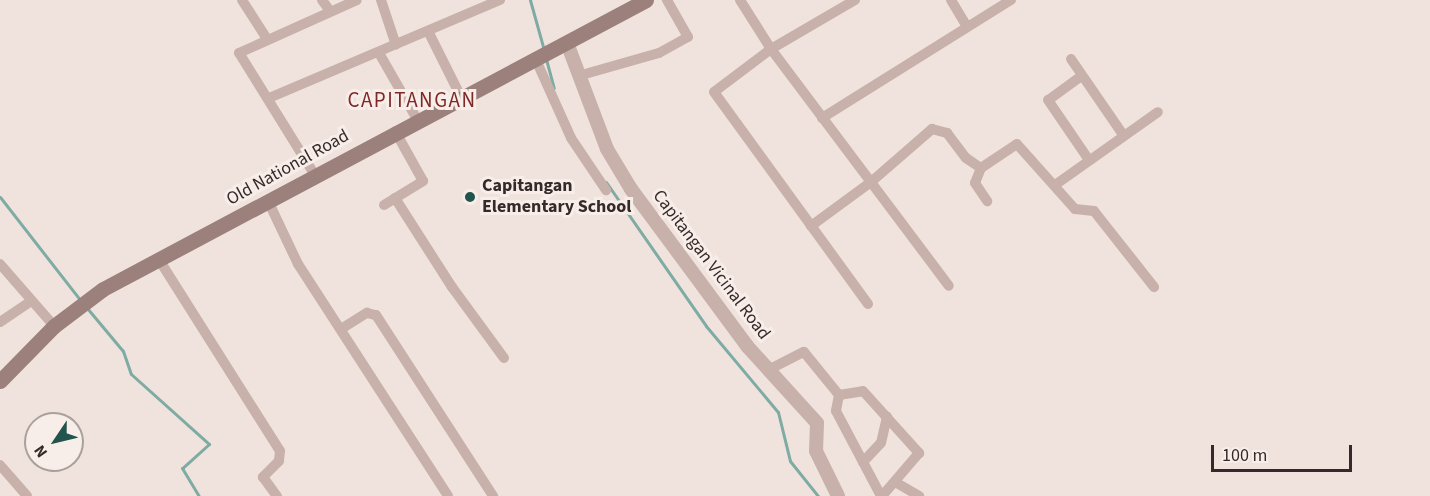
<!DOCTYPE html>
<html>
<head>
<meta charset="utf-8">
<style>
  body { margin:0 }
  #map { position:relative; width:1430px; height:496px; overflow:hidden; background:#f0e3dd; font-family:"Source Sans 3",sans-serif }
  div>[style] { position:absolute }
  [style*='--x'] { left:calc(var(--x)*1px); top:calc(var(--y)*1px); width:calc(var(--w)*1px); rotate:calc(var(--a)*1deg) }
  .stream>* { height:3px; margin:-1.5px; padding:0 1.5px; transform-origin:1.5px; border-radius:1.5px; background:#7eaba3 }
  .minor>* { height:10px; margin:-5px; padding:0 5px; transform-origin:5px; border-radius:5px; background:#c8b1aa }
  .tertiary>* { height:14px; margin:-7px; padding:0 7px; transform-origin:7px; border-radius:7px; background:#c8b1aa }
  .secondary>* { height:15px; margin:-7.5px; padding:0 7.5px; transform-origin:7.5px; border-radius:7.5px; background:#9b807b }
  .dots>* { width:16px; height:16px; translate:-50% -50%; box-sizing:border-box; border:3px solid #f8eee9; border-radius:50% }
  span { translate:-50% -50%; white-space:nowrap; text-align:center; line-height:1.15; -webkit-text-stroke:6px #f8eee9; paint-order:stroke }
  .street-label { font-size:18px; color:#352a29 }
  .poi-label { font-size:18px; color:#352a29; font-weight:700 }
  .left { translate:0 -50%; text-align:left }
  .quarter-label { font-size:21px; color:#7f2927; letter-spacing:1.5px }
  .north { position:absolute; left:24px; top:412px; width:60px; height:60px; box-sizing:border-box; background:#f8eee9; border:2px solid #aaa09c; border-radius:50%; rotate:235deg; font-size:16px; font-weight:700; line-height:24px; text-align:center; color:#352a29 }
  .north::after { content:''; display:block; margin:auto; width:21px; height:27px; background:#21544c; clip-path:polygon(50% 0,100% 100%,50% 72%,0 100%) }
  .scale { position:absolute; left:1211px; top:445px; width:141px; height:27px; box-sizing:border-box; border:3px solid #352a29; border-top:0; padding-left:8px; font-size:18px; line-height:21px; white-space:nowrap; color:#352a29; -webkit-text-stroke:4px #f8eee9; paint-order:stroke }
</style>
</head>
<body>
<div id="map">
  <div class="stream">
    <i style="--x:530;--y:0;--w:52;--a:74.4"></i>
    <i style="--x:546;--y:59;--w:30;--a:75"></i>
    <i style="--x:606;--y:182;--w:175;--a:55.2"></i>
    <i style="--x:706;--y:326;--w:112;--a:50.1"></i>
    <i style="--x:778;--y:412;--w:50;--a:76.2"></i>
    <i style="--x:790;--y:461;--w:45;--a:51.3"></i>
    <i style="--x:0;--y:197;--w:132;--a:52.1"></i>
    <i style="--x:87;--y:308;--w:56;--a:50.1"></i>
    <i style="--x:123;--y:351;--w:24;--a:71"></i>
    <i style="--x:131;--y:374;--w:105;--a:41.9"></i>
    <i style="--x:209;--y:444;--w:36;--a:138"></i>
    <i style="--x:182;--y:468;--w:33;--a:59"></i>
  </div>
  <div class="minor">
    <i style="--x:242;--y:0;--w:46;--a:57.3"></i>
    <i style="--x:322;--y:0;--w:14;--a:54"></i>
    <i style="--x:381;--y:0;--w:47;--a:71.6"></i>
    <i style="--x:740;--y:0;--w:58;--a:57.7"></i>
    <i style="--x:771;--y:49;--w:296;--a:53.1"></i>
    <i style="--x:855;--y:0;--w:97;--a:149.7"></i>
    <i style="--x:771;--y:49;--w:71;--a:143"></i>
    <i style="--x:714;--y:92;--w:262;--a:54"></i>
    <i style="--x:951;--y:0;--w:31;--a:59"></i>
    <i style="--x:428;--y:31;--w:74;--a:63.4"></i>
    <i style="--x:379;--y:53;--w:76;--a:60.1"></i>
    <i style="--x:1071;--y:59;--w:93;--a:55.5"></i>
    <i style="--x:536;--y:60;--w:85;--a:65.8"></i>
    <i style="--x:571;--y:138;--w:63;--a:56.1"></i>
    <i style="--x:578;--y:76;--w:84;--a:-15.9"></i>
    <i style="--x:659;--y:53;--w:33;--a:-29"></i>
    <i style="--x:688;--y:37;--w:43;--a:-119.6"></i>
    <i style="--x:1080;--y:77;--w:39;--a:144"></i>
    <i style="--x:1048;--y:100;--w:73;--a:55.7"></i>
    <i style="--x:269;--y:98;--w:251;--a:-23"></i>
    <i style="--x:822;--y:118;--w:223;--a:-32"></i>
    <i style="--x:981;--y:168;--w:16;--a:112"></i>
    <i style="--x:975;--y:183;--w:22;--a:56"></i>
    <i style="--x:316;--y:177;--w:146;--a:-121.8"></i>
    <i style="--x:239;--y:53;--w:129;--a:-24.2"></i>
    <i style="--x:1055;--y:185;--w:126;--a:-35.3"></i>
    <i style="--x:395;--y:198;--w:106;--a:57.4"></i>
    <i style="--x:452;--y:287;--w:88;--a:53.8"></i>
    <i style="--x:269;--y:203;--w:68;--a:64.6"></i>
    <i style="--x:298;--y:264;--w:276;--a:57.1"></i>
    <i style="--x:384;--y:205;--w:46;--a:-31.6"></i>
    <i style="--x:423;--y:181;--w:57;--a:-119.2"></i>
    <i style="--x:811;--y:226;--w:74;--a:-36.3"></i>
    <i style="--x:871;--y:182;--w:81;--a:-41"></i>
    <i style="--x:932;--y:129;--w:16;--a:15"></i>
    <i style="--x:947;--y:133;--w:31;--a:53"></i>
    <i style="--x:966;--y:158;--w:18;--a:34"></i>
    <i style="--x:981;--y:168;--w:43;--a:-33.7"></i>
    <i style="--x:1017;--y:144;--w:87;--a:48.3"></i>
    <i style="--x:1075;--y:209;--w:19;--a:6"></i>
    <i style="--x:1094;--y:211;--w:97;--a:51.7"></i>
    <i style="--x:158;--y:258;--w:228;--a:57.7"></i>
    <i style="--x:280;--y:451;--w:10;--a:96"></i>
    <i style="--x:279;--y:461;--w:23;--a:135"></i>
    <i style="--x:263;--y:477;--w:24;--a:54"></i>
    <i style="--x:0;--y:264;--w:82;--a:48.9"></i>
    <i style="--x:0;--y:322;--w:37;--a:-34"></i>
    <i style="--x:341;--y:329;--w:31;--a:-32"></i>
    <i style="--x:367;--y:313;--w:9;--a:13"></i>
    <i style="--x:376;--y:315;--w:216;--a:57.1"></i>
    <i style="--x:770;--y:369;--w:38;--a:-27"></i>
    <i style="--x:804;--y:352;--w:55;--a:50.9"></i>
    <i style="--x:839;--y:395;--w:16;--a:101"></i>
    <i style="--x:836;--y:411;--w:96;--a:62.1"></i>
    <i style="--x:839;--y:395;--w:24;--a:-9"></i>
    <i style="--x:863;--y:391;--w:84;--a:47.9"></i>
    <i style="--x:919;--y:453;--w:57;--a:130.7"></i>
    <i style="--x:863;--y:462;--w:26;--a:-47"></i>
    <i style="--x:881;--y:443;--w:27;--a:-77"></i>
    <i style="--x:0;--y:465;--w:41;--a:48.9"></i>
    <i style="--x:895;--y:482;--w:28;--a:30"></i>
  </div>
  <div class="tertiary">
    <i style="--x:567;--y:43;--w:113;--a:69.3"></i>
    <i style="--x:607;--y:149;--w:47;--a:59"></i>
    <i style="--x:631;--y:189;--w:195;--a:53.5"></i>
    <i style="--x:747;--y:346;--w:104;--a:47.7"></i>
    <i style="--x:817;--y:423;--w:28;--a:92"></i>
    <i style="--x:816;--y:451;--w:50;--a:63.9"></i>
  </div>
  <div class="secondary">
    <i style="--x:0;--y:381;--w:77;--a:-45.5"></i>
    <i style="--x:54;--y:326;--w:61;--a:-37.1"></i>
    <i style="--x:103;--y:289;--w:615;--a:-28.02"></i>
  </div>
  <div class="dots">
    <i style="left:470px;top:197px;background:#21544c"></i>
  </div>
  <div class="street-label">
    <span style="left:288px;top:168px;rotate:-29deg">Old National Road</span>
    <span style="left:711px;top:265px;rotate:53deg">Capitangan Vicinal Road</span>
  </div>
  <div class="poi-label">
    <span class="left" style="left:482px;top:197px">Capitangan<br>Elementary School</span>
  </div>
  <div class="quarter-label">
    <span style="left:412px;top:100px">CAPITANGAN</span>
  </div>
  <div class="north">N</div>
  <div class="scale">100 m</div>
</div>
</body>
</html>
